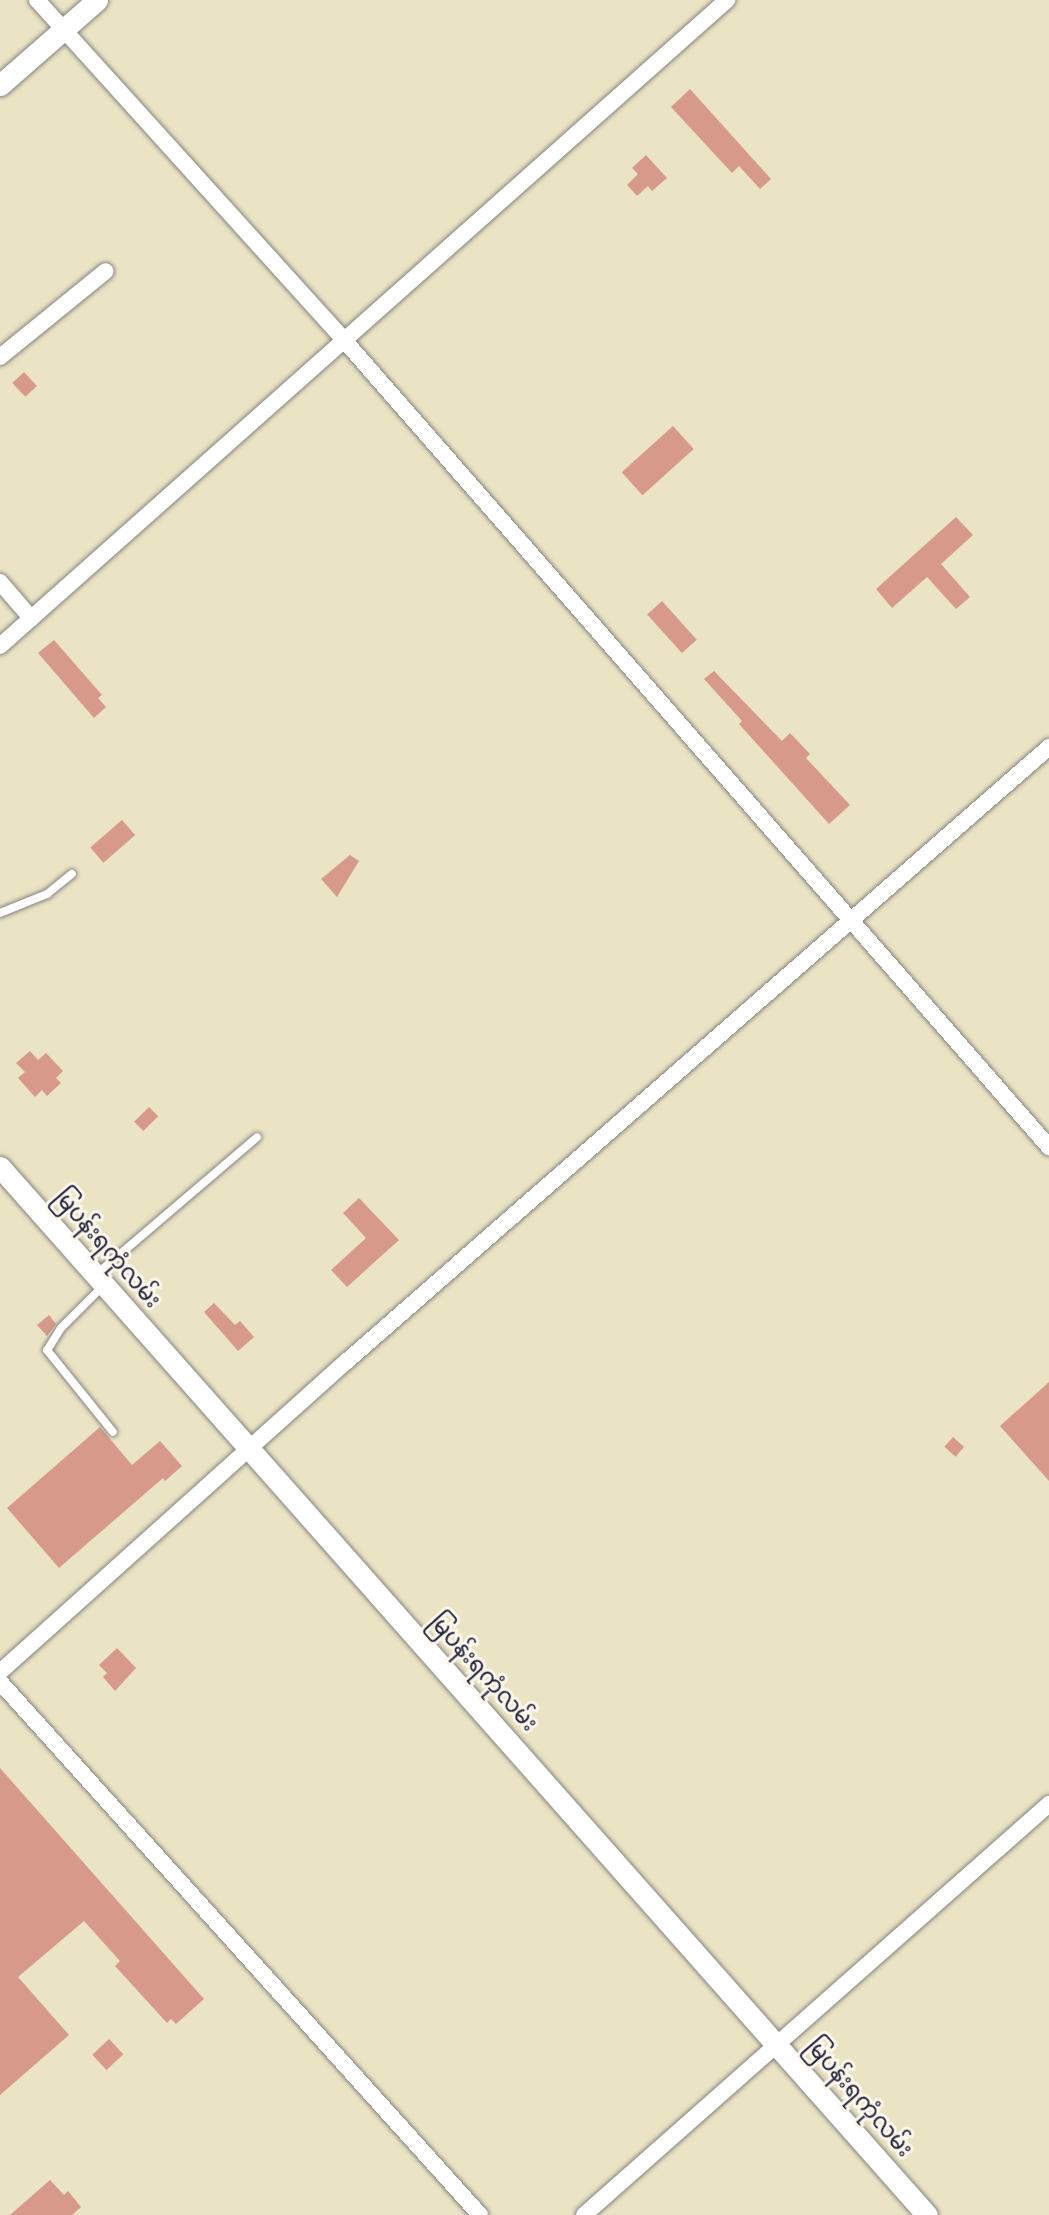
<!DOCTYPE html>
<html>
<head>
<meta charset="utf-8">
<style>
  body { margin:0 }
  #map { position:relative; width:1049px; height:2215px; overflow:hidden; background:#eae4c4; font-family:Cardo,"Noto Sans Myanmar",serif }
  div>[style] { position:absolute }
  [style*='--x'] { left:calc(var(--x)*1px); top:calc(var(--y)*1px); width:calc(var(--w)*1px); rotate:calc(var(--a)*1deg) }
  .building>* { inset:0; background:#d79a8a; transform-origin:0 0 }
  .roads { filter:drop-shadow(0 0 2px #868380) drop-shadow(0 0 2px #868380) }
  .service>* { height:8px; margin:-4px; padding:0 4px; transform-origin:4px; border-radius:4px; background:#fff }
  .minor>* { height:16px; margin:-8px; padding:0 8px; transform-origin:8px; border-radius:8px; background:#fff }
  .tertiary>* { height:21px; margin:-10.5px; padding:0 10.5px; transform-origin:10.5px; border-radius:10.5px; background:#fff }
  span { translate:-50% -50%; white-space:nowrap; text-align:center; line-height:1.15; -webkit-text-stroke:6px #fbf7ec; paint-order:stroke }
  .street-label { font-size:23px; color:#22223b }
</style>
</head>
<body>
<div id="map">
  <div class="building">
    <i style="clip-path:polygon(690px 89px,771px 179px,760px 189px,739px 166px,732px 173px,671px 107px)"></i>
    <i style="clip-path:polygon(646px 155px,667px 178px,652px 191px,648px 186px,637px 196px,627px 185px,638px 174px,632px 168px)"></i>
    <i style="left:24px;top:372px;width:19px;height:16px;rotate:47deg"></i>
    <i style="left:673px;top:426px;width:31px;height:69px;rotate:48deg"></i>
    <i style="clip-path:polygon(956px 517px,973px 535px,941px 564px,970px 597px,956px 609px,927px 577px,892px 608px,876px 589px)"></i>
    <i style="left:662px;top:601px;width:52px;height:20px;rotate:48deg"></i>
    <i style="clip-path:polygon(54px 640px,102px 695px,98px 698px,106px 707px,94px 718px,38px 653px)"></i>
    <i style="clip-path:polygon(714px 671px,782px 741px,790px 733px,810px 754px,806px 758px,850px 805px,829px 824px,739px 724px,742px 721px,704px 679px)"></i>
    <i style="left:122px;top:820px;width:20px;height:42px;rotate:49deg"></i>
    <i style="clip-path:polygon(350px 855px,359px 861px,337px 897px,321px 879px)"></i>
    <i style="clip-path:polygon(30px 1051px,38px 1060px,46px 1053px,63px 1071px,56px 1078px,61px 1083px,47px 1096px,42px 1090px,35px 1097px,18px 1078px,25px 1072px,16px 1063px)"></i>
    <i style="left:149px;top:1107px;width:13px;height:21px;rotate:45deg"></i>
    <i style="clip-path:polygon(359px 1198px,399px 1240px,347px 1287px,331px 1270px,366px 1238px,343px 1213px)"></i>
    <i style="clip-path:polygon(214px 1303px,235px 1325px,240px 1321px,254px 1337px,238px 1351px,204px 1312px)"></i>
    <i style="clip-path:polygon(49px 1315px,56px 1324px,47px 1336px,37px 1325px)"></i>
    <i style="clip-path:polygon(1049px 1382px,1049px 1481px,1000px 1426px)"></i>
    <i style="clip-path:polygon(100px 1427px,132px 1465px,160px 1441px,182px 1466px,165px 1481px,163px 1478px,59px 1568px,7px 1508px)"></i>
    <i style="left:953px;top:1437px;width:15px;height:13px;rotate:42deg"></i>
    <i style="clip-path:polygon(117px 1648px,136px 1668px,115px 1691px,103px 1677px,107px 1673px,99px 1665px)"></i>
    <i style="clip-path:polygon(0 1768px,204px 1999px,176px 2024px,171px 2019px,167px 2023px,115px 1966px,120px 1961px,84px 1921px,18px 1977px,69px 2035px,0 2095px)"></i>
    <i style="left:109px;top:2039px;width:21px;height:23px;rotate:47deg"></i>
    <i style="clip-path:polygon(50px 2180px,64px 2195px,68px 2191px,81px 2207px,72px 2215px,10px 2215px)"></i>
  </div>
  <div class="roads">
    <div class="service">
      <i style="--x:0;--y:913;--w:51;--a:-22"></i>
      <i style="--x:47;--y:894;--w:32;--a:-39"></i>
      <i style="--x:98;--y:1273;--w:209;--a:-40.5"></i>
      <i style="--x:104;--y:1285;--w:61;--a:135"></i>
      <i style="--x:61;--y:1328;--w:26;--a:122"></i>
      <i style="--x:47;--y:1350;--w:105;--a:51.2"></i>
    </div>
    <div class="minor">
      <i style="--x:37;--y:0;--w:458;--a:47.9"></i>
      <i style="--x:344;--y:340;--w:1072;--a:48.86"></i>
      <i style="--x:0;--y:357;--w:136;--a:-39.1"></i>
      <i style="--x:0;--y:582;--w:48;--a:49.3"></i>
      <i style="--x:0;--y:646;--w:973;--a:-41.62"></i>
      <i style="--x:0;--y:1672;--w:466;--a:-41.9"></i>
      <i style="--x:347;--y:1361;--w:933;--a:-41.17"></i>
      <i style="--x:0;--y:1682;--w:717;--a:47.99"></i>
      <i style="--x:584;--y:2215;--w:621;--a:-41.47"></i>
    </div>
    <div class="tertiary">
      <i style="--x:0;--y:85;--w:129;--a:-41.2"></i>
      <i style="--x:0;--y:1167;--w:1399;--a:48.51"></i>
    </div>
  </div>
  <div class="street-label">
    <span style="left:107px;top:1249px;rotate:49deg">မြပန်းရကုံလမ်း</span>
    <span style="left:483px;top:1673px;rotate:48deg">မြပန်းရကုံလမ်း</span>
    <span style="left:859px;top:2098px;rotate:49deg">မြပန်းရကုံလမ်း</span>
  </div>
</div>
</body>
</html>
